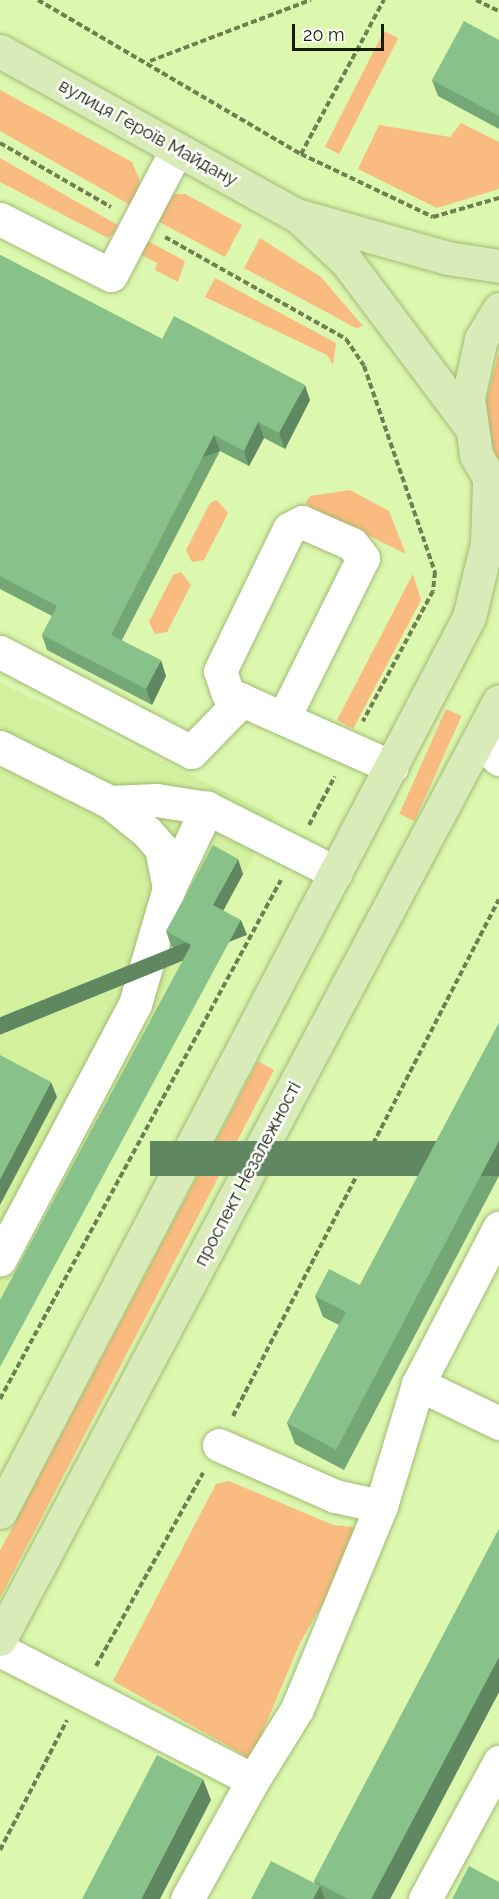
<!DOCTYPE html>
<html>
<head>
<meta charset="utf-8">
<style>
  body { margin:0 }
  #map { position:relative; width:499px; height:1899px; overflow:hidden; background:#dcf7ae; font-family:Raleway,sans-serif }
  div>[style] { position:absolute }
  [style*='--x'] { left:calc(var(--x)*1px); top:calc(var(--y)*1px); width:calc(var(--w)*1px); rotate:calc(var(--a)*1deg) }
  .built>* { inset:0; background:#d2f09e }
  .green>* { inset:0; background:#f9bb7f; transform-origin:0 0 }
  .path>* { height:4px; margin-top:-2px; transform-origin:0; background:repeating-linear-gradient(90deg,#6f8050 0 6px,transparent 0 9px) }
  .roads { filter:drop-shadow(0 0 2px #a0ba73) drop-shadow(0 0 2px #a0ba73) }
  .minor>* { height:33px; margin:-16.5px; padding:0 16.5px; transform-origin:16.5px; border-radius:16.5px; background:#fff }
  .major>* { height:33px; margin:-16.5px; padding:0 16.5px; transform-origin:16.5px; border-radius:16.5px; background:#d9ebb8 }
  .wall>* { inset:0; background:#75a676 }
  .shaded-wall>* { inset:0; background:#5f8760; transform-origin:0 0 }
  .building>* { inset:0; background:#88c189 }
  span { translate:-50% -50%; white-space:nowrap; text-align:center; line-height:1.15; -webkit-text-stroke:5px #fff; paint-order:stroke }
  .street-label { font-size:18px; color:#151e02 }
  .scale { position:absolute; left:292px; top:24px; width:92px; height:27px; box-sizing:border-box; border:3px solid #151e02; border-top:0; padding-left:8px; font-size:18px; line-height:21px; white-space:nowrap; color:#151e02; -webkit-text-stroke:4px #fff; paint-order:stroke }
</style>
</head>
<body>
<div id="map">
  <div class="built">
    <i style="clip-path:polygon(0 683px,275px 816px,0 1325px)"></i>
  </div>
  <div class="green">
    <i style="left:384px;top:31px;width:16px;height:130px;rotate:27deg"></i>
    <i style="clip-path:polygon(0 90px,132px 162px,140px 181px,132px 206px,0 131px)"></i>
    <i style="clip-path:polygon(461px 123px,499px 142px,499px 189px,437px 208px,358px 169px,379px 125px,450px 137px)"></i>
    <i style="clip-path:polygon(0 158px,121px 227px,108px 238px,0 182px)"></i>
    <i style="clip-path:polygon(172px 194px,185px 194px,242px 225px,225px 257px,152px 218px)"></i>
    <i style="clip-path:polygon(142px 238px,185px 261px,178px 282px,155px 270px,157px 263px,142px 255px)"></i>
    <i style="clip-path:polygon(260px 238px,321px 277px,363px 326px,356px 328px,244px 268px)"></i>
    <i style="clip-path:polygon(215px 278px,336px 343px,333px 365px,327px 355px,205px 297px)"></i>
    <i style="clip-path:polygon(499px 352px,499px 472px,484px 408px)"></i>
    <i style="clip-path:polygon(350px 490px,389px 511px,406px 554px,305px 504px,310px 496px)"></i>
    <i style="clip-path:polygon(217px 500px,228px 513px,204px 560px,192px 562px,186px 550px,210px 503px)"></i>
    <i style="clip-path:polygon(181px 572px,191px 585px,167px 632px,155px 634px,149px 622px,173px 575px)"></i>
    <i style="clip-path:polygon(413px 574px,421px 600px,353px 729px,337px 720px)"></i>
    <i style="left:446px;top:709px;width:17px;height:115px;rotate:24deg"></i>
    <i style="clip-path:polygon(258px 1061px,274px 1070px,0 1598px,0 1551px)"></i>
    <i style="clip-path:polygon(229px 1481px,333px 1525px,365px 1528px,300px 1643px,251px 1759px,113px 1681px,216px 1484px)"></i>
  </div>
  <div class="path">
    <i style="--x:38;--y:0;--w:305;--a:30.4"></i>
    <i style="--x:301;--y:154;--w:146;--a:25.5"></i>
    <i style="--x:433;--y:217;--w:69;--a:-16.1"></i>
    <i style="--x:476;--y:0;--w:25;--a:26"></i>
    <i style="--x:150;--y:61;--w:172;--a:-20.8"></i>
    <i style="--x:0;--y:143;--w:128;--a:30"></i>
    <i style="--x:301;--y:154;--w:175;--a:-61.7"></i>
    <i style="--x:165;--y:237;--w:208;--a:29.4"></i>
    <i style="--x:346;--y:339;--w:32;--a:56"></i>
    <i style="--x:364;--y:366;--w:218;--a:71"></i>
    <i style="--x:435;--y:572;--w:19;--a:96"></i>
    <i style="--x:433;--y:591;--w:148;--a:118.3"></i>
    <i style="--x:309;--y:825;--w:55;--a:-62"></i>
    <i style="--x:0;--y:1399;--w:590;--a:-61.57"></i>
    <i style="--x:233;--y:1416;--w:581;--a:-62.77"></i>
    <i style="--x:96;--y:1666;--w:221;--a:-61"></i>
    <i style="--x:0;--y:1850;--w:146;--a:-62.7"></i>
  </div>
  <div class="roads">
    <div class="minor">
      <i style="--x:0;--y:219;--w:124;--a:26.8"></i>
      <i style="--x:111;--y:275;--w:142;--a:-62.4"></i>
      <i style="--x:0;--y:652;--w:216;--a:27.6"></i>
      <i style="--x:191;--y:752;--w:73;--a:-45.6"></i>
      <i style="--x:242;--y:700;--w:164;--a:24.1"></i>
      <i style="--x:242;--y:700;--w:15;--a:-157"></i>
      <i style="--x:228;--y:694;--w:24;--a:-109"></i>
      <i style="--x:220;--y:671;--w:158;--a:-64.1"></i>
      <i style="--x:289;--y:529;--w:15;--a:-28"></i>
      <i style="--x:302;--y:522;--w:55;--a:23.7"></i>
      <i style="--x:352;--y:544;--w:18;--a:52"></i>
      <i style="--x:363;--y:558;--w:178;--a:116.4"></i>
      <i style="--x:479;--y:741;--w:27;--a:42"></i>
      <i style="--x:0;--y:747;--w:123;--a:26.6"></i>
      <i style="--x:110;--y:802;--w:48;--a:39"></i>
      <i style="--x:147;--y:832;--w:21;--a:49"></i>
      <i style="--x:161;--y:848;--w:41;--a:78.7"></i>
      <i style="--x:169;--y:888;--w:121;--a:106.3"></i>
      <i style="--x:135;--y:1004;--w:289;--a:117.9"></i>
      <i style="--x:110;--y:802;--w:46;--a:-2.5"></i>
      <i style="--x:156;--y:800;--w:52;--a:8.9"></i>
      <i style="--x:169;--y:888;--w:89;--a:-64.6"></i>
      <i style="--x:207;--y:808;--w:144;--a:26.7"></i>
      <i style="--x:418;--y:1384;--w:90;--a:25.7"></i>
      <i style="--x:219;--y:1445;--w:127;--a:23.7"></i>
      <i style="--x:335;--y:1496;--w:47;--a:12.3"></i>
      <i style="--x:381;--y:1506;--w:127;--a:-73.1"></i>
      <i style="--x:418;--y:1384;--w:176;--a:-62.6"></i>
      <i style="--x:0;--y:1650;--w:284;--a:27.2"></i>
      <i style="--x:253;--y:1780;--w:136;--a:119"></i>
      <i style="--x:253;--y:1780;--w:84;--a:-58.2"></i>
      <i style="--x:297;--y:1709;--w:220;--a:-67.5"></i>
      <i style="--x:425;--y:1899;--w:156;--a:-61.6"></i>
    </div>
    <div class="major">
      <i style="--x:0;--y:51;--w:338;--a:29"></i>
      <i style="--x:296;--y:215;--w:158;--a:15.8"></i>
      <i style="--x:448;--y:258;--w:52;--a:8.9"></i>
      <i style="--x:300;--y:218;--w:64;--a:43.1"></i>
      <i style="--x:347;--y:262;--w:205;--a:53.1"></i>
      <i style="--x:499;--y:309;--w:35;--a:121"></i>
      <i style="--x:481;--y:339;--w:59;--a:102.6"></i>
      <i style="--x:468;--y:397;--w:59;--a:82.1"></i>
      <i style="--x:476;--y:455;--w:46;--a:60.1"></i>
      <i style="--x:0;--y:1512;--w:1010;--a:-62.34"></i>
      <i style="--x:469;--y:617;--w:76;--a:-76.3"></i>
      <i style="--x:487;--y:543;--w:61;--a:-88.1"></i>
      <i style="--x:0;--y:1639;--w:1062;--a:-61.99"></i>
    </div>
  </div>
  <div class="wall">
    <i style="clip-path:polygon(499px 40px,499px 129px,438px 96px,432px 80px)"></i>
    <i style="clip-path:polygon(0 255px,162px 339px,310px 400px,285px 449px,264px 438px,249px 466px,220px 451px,122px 640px,166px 676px,152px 705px,47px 650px,42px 635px,52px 616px,0 589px)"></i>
    <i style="clip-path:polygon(243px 874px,223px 911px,247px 935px,186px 954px,171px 946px,166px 931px)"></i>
    <i style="clip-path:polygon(499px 1023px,499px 1176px,344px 1470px,295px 1444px,287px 1423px,339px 1325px,323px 1317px,315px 1296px,360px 1285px)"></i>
    <i style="clip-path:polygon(499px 1529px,499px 1692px,390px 1899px,251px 1899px,315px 1884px,314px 1881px)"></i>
  </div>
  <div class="shaded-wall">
    <i style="clip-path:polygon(305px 385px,310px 400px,285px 449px,279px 433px)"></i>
    <i style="clip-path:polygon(258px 422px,264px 438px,249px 466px,244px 451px)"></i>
    <i style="left:214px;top:435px;width:17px;height:225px;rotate:69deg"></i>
    <i style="clip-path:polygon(161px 660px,166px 676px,152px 705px,146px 689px)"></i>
    <i style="clip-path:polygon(238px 859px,243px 874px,218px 920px,213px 905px)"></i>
    <i style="left:241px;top:920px;width:16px;height:508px;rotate:68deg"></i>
    <i style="clip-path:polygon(51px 1082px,57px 1097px,0 1205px,0 1179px)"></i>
    <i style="left:499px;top:1141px;width:35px;height:349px;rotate:90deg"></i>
    <i style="clip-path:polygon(499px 1657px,499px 1692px,390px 1899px,371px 1899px)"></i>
    <i style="clip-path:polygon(203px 1779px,211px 1800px,160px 1899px,141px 1899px)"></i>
    <i style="clip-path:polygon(320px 1886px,325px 1899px,313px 1899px)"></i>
  </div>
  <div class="building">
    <i style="clip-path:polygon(464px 21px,499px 40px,499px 116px,432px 80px)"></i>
    <i style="clip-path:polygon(0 255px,162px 339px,174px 316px,305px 385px,279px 433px,258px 422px,244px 451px,214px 435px,111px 635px,161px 660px,146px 689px,42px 635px,57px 606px,0 576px)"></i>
    <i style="clip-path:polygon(213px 845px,238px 859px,213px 905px,241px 920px,0 1367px,0 1300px,191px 945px,166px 931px)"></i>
    <i style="clip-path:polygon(499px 1023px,499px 1141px,336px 1450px,287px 1423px,346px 1312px,315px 1296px,329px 1269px,360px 1285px)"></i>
    <i style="clip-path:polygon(0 1055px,51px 1082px,0 1179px)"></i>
    <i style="clip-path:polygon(499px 1529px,499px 1657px,371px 1899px,348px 1899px,314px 1881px)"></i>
    <i style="clip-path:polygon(157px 1755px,203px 1779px,141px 1899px,82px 1899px)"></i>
    <i style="clip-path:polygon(271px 1861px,320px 1886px,313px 1899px,251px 1899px)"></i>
    <i style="clip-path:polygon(469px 1866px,499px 1882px,499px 1899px,452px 1899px)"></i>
  </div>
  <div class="street-label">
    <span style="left:148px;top:133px;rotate:29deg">вулиця Героїв Майдану</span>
    <span style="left:248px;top:1174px;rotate:-62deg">проспект Незалежності</span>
  </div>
  <div class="scale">20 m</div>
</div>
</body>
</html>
